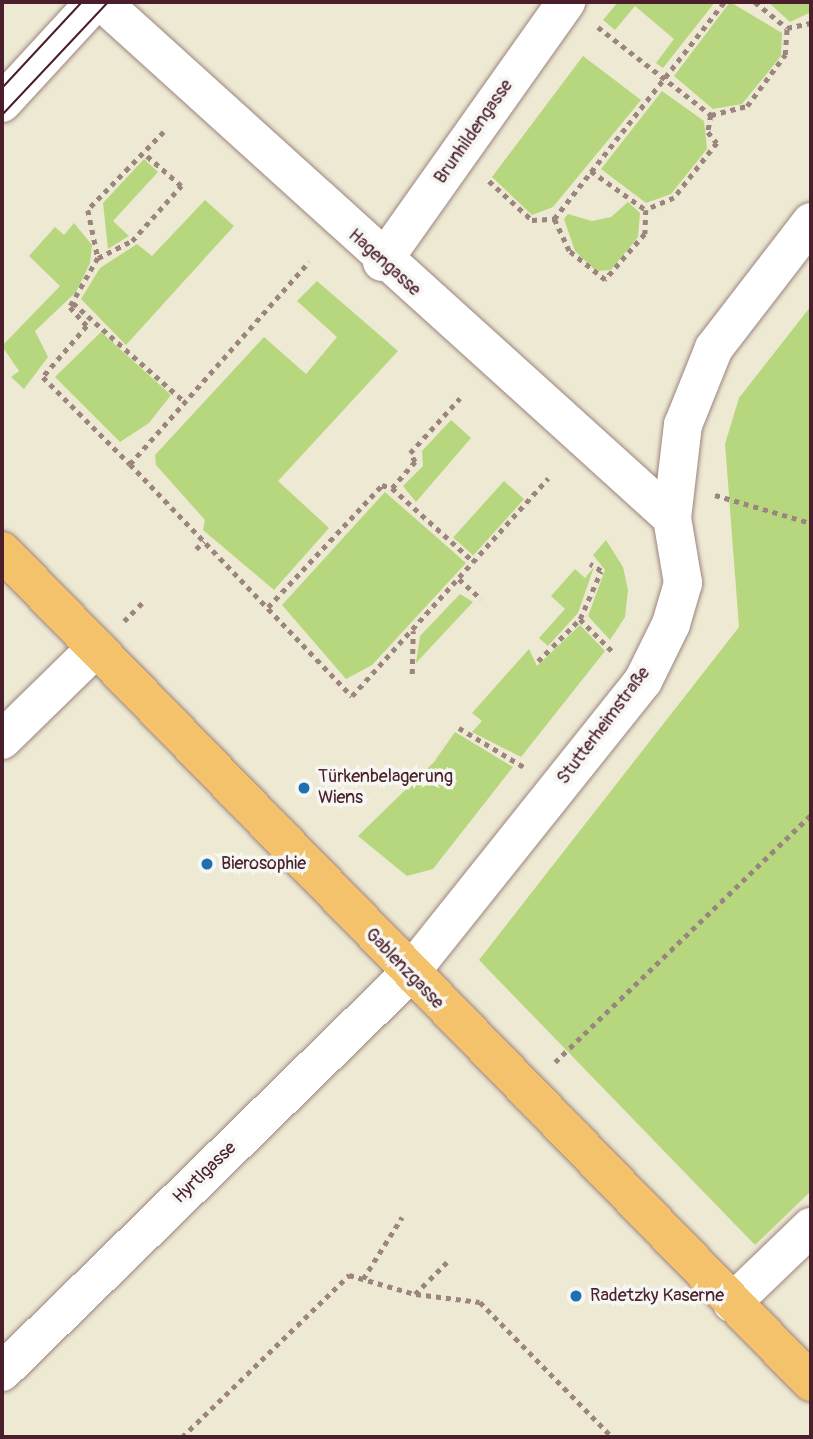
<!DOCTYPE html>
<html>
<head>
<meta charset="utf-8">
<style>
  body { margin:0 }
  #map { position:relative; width:813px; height:1439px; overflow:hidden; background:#eee9d3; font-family:Pangolin,sans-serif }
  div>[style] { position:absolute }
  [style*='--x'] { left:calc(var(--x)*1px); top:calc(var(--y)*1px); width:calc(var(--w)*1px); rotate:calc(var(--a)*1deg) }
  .green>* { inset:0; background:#b7d77e; transform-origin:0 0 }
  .path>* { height:4.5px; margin-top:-2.25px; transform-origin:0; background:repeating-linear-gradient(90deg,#9c847f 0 5px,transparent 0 10px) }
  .roads { filter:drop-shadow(0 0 2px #9c847f) drop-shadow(0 0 2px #9c847f) }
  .minor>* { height:38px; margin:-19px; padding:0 19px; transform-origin:19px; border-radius:19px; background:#fff }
  .major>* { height:38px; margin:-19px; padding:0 19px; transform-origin:19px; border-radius:19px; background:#f3c26a }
  .tram>* { height:2px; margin:-1px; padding:0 1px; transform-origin:1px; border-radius:1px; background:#4a1f2b }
  .dots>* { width:19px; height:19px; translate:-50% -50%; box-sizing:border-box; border:4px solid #f6f6f2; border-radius:50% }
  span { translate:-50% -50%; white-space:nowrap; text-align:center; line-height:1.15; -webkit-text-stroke:7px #f6f6f2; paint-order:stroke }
  .street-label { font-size:18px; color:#4a1f2b }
  .poi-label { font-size:18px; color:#4a1f2b }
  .left { translate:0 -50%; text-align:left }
  .frame { position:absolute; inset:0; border:4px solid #4a1f2b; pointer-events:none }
</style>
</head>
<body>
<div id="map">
  <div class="green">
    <i style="clip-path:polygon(618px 2px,715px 2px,663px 68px,656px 63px,674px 39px,635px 6px,615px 30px,603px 20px)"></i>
    <i style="clip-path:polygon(730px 2px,782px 33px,781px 56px,742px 104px,713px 109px,674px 76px)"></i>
    <i style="clip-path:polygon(768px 2px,811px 2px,811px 12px,790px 22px)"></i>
    <i style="clip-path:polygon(583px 56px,641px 100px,553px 207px,532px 215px,492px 177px)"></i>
    <i style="clip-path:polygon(662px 91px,704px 121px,707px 149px,671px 194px,646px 203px,601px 169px)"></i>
    <i style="clip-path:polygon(144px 159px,158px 172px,113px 221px,129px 236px,108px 249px,103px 203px)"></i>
    <i style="clip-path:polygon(205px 200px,234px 226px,126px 345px,81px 299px,100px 268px,137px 244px,152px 256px)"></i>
    <i style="clip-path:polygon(628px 202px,640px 213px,638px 237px,611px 270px,596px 271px,575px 251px,564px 219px,568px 214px,592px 221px,611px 217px)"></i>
    <i style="clip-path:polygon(74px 223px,92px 245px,90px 263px,76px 292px,35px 331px,48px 357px,24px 389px,11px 377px,19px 371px,2px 346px,60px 286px,29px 256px,55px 227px,64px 235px)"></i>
    <i style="clip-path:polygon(317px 281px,398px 351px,278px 481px,329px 528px,274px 590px,203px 530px,205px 520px,156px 465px,155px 455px,264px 337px,306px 374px,337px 337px,297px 301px)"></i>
    <i style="clip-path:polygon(811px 306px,811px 1191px,755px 1245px,479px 960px,739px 627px,725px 444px,739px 398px)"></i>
    <i style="clip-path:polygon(101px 332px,171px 395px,149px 423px,120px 442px,55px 377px)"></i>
    <i style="clip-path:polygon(451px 420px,471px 438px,416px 502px,403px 486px,423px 466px,422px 451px)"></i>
    <i style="left:504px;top:481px;width:27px;height:76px;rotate:42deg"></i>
    <i style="clip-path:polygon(385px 492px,466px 563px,372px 665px,346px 679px,282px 605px)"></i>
    <i style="clip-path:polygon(606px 540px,623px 567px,628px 590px,625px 617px,610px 640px,588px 616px,605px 570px,593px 555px)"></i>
    <i style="clip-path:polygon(594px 567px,578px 613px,548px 646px,539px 638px,565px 609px,551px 596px,575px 569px,585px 578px)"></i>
    <i style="clip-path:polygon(460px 594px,473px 602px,416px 663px,420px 636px)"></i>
    <i style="clip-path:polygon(580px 625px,605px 651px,521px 757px,472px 732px,482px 721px,472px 713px,529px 649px,537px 666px)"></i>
    <i style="clip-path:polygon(455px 732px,513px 767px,433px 869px,407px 876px,358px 836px,434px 762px)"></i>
  </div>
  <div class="path">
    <i style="--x:755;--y:2;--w:41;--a:39.1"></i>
    <i style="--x:787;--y:28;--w:25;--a:-12"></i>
    <i style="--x:598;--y:27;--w:143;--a:37.9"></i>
    <i style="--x:711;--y:115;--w:17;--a:100"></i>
    <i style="--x:708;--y:132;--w:14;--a:51"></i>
    <i style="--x:717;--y:143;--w:70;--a:128"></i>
    <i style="--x:674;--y:198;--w:30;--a:157"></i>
    <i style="--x:711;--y:115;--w:37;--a:-14"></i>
    <i style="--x:747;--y:106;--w:64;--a:-53.3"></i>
    <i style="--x:785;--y:55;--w:27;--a:-86"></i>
    <i style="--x:164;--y:132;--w:109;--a:134.3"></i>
    <i style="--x:88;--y:210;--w:49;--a:78.2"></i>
    <i style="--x:98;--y:258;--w:56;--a:119.7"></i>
    <i style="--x:70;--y:307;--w:25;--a:48"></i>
    <i style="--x:87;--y:326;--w:67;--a:130.8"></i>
    <i style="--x:43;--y:377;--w:123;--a:45"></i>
    <i style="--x:130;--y:464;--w:270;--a:-48.5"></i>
    <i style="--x:591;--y:171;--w:67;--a:35.3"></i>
    <i style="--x:646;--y:210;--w:24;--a:92"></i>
    <i style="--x:645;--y:234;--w:61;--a:131"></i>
    <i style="--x:605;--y:280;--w:46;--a:-141.1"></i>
    <i style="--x:569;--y:251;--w:35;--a:-115"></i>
    <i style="--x:554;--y:219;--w:276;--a:-51.9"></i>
    <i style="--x:489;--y:181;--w:58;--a:42.2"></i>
    <i style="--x:532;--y:220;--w:22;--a:-3"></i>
    <i style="--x:98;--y:258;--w:38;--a:-27"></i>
    <i style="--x:132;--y:241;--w:74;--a:-48.3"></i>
    <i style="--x:181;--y:186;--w:50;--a:-139"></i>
    <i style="--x:73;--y:303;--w:149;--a:41.5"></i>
    <i style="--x:130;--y:464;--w:321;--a:46.3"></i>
    <i style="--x:352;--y:696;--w:293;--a:-48"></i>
    <i style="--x:392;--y:488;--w:110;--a:42.1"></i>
    <i style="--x:715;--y:495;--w:100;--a:16.3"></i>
    <i style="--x:196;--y:549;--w:11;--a:-45"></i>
    <i style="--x:459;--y:579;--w:30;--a:42"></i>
    <i style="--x:268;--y:607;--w:167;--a:-46.9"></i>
    <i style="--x:382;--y:485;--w:10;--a:17"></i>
    <i style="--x:392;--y:488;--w:35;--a:-49"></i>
    <i style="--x:415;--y:462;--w:10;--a:-119"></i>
    <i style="--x:410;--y:453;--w:74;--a:-47.7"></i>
    <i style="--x:580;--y:619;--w:52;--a:-66.4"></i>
    <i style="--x:601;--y:571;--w:13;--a:-148"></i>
    <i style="--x:124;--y:621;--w:30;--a:-45"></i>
    <i style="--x:538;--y:661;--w:59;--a:-45"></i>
    <i style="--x:580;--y:619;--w:45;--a:45"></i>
    <i style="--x:412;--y:674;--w:43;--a:-88.7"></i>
    <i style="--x:459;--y:728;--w:76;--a:31"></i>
    <i style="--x:555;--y:1062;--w:356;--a:-44"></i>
    <i style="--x:363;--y:1279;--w:73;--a:-57.8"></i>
    <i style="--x:416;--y:1294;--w:64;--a:7.1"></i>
    <i style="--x:480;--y:1302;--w:189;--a:45.6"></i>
    <i style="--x:182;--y:1437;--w:233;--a:-44.1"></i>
    <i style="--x:349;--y:1275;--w:69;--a:16.1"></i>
    <i style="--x:415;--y:1294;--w:45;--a:-45"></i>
  </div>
  <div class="roads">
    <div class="minor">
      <i style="--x:102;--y:2;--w:769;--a:42.15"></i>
      <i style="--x:2;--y:103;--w:137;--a:-47.4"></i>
      <i style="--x:382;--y:262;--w:319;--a:-54.7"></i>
      <i style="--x:2;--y:740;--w:132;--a:-44.4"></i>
      <i style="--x:732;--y:1303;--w:110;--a:-43.9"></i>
      <i style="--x:2;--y:1372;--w:569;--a:-44.36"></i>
      <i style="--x:409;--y:974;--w:375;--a:-51.4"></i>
      <i style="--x:643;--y:681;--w:64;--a:-63.8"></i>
      <i style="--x:671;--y:624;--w:43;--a:-73.7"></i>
      <i style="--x:683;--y:583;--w:66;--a:-99.6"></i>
      <i style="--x:672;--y:518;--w:94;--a:-83.3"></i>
      <i style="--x:683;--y:425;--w:83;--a:-68.1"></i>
      <i style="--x:714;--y:348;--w:159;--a:-52.4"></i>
    </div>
    <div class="major">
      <i style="--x:2;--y:551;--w:1160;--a:45.77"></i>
    </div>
  </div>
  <div class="tram">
    <i style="--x:2;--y:88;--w:117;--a:-47.1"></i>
    <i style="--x:2;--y:115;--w:155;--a:-46.8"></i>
  </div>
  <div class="dots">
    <i style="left:304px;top:788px;background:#1f6fb2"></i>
    <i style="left:207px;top:864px;background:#1f6fb2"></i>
    <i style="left:576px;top:1296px;background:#1f6fb2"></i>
  </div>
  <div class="street-label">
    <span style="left:474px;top:132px;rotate:-55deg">Brunhildengasse</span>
    <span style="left:384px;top:263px;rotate:42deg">Hagengasse</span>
    <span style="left:604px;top:726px;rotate:-53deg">Stutterheimstraße</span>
    <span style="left:404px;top:969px;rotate:46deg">Gablenzgasse</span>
    <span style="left:205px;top:1173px;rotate:-44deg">Hyrtlgasse</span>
  </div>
  <div class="poi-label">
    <span class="left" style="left:318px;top:788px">Türkenbelagerung<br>Wiens</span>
    <span class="left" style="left:221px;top:864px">Bierosophie</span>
    <span class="left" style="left:590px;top:1296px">Radetzky Kaserne</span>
  </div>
  <div class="frame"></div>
</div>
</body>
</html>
